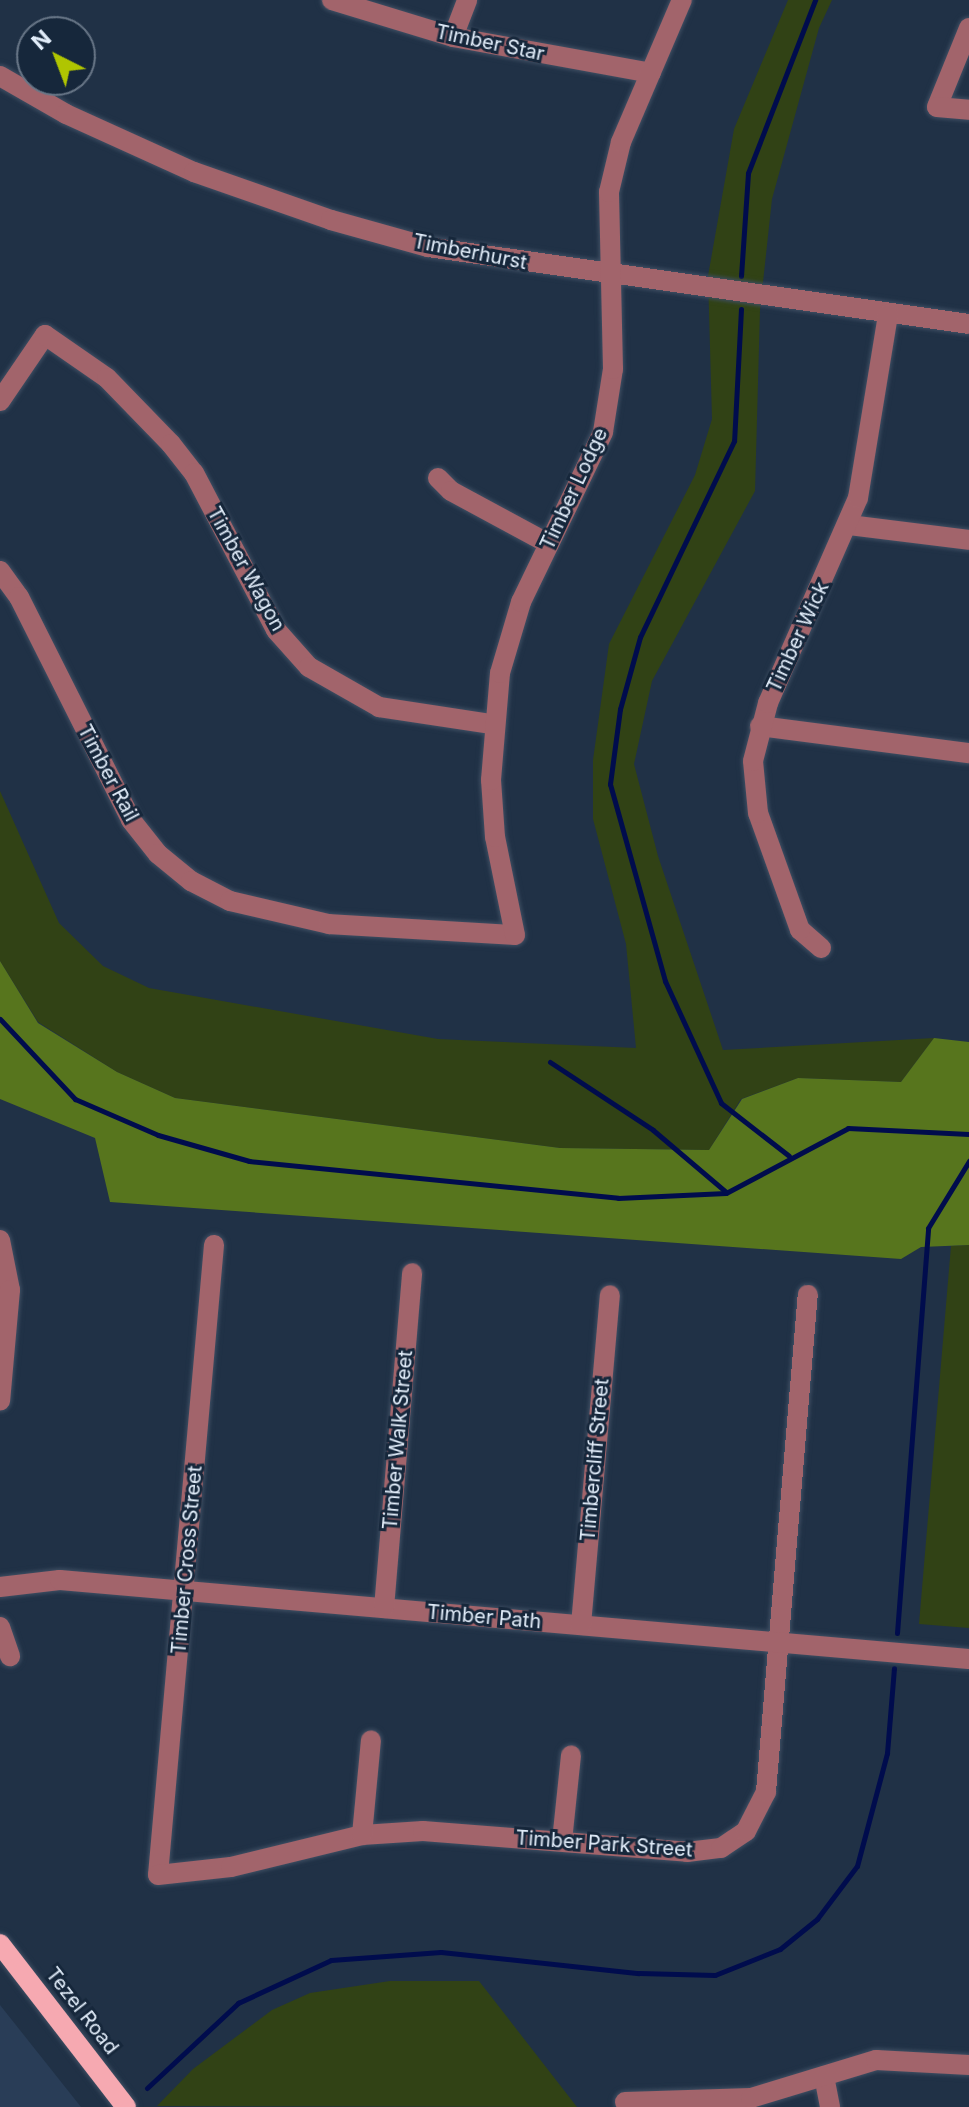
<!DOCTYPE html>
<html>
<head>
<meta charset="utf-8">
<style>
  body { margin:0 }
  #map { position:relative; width:969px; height:2107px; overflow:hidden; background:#203146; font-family:Inter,sans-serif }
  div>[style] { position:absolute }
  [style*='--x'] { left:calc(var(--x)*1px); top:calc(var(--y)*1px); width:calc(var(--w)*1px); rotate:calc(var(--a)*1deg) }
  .built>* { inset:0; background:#293d57 }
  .green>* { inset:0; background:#314215 }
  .forest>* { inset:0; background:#57751d }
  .stream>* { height:5px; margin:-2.5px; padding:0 2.5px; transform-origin:2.5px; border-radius:2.5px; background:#000c4d }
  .roads { filter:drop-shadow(0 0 2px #3f4f63) drop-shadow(0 0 2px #3f4f63) }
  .minor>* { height:20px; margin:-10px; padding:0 10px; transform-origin:10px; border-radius:10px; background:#a2646b }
  .major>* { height:20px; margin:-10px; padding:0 10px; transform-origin:10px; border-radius:10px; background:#f6a9b1 }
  span { translate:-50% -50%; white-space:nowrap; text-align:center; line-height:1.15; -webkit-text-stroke:6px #16273b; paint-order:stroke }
  .street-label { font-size:20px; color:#e2edfa }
  .north { position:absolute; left:16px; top:16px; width:80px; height:80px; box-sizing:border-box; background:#16273b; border:2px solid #687687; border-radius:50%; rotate:318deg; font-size:22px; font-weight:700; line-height:32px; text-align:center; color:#e2edfa }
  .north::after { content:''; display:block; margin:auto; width:28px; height:36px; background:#b0c501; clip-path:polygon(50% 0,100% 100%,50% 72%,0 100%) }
</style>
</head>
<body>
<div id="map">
  <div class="built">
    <i style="clip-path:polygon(0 2005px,81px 2107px,0 2107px)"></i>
  </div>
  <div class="green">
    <i style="clip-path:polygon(788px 0,832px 0,819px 28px,772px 199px,760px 310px,755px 491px,652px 681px,634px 764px,658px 856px,723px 1050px,934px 1038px,901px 1082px,798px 1078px,741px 1099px,709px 1150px,560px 1148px,175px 1098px,117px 1072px,38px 1022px,0 961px,0 791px,59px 923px,103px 966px,149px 988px,438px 1039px,636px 1048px,626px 944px,593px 819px,593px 760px,609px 644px,695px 475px,712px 419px,708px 276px,734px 129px)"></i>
    <i style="clip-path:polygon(969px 1245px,969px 1628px,919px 1624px,951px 1246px)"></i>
    <i style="clip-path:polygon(390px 1981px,479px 1981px,577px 2107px,157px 2106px,193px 2069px,272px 2010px,310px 1993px)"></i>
  </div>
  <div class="forest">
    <i style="clip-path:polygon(0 961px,38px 1023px,117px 1072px,175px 1098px,560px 1148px,709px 1150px,742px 1099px,798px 1078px,901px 1082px,934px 1038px,969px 1042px,969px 1245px,921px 1247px,901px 1259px,110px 1202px,95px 1138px,0 1099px)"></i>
  </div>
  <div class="stream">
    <i style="--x:741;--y:276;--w:103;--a:-86.1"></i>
    <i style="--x:748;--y:173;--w:186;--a:-68.8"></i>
    <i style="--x:741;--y:309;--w:132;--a:93"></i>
    <i style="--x:734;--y:441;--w:217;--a:115.6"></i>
    <i style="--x:640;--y:637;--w:75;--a:105.5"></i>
    <i style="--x:620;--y:709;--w:76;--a:97.6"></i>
    <i style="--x:610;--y:784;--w:205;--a:74.4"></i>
    <i style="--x:665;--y:981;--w:134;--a:65.3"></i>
    <i style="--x:721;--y:1103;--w:86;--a:37.9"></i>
    <i style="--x:0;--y:1019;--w:110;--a:46.8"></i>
    <i style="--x:75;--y:1099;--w:90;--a:23.4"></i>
    <i style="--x:158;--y:1135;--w:95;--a:15.9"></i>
    <i style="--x:249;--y:1161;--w:371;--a:5.7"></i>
    <i style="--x:618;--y:1198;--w:108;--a:-2.7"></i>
    <i style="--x:726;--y:1193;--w:138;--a:-28"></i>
    <i style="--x:848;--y:1128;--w:121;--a:2.8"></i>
    <i style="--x:550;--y:1062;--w:123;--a:33.4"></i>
    <i style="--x:653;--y:1130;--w:96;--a:40.3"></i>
    <i style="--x:897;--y:1633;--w:406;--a:-85.6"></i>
    <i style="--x:928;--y:1228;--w:79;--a:-58.5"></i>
    <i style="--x:147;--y:2088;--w:125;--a:-43"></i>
    <i style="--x:238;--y:2003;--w:102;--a:-24.8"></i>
    <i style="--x:331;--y:1960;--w:110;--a:-4.2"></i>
    <i style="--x:441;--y:1952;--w:199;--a:6.1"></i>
    <i style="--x:639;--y:1973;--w:76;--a:1.5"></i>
    <i style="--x:715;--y:1975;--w:70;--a:-21.8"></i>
    <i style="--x:780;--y:1949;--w:48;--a:-39"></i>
    <i style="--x:817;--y:1919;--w:66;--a:-53"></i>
    <i style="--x:857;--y:1866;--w:117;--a:-75.1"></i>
    <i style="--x:887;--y:1753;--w:85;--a:-85.3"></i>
  </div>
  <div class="roads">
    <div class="minor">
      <i style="--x:332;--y:0;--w:127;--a:17"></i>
      <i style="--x:453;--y:37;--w:201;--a:10.3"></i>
      <i style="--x:969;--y:28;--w:85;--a:112.1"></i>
      <i style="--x:937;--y:107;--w:32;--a:5"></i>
      <i style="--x:453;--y:37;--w:40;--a:-69"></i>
      <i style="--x:0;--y:76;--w:76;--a:29.9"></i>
      <i style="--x:66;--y:114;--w:141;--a:24.4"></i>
      <i style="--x:194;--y:172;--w:145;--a:19.3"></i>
      <i style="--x:331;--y:220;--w:101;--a:15.6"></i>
      <i style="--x:428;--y:247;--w:546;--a:8.1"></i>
      <i style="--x:0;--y:401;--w:80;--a:-55.7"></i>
      <i style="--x:45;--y:335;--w:75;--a:34.7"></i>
      <i style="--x:107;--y:378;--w:92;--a:45.9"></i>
      <i style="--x:171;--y:444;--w:37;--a:52"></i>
      <i style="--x:194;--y:473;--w:177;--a:62.4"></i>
      <i style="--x:276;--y:630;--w:50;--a:48.3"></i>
      <i style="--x:309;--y:667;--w:81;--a:29.7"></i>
      <i style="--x:379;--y:707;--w:114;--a:8.6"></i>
      <i style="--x:438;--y:478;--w:18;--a:45"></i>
      <i style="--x:451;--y:491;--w:111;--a:28.4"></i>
      <i style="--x:849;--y:525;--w:121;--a:7.1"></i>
      <i style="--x:0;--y:571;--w:32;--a:54"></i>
      <i style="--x:19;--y:597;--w:250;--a:63.3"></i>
      <i style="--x:131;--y:820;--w:43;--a:51.5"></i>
      <i style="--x:158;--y:854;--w:43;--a:39.3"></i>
      <i style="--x:191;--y:881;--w:44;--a:27.1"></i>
      <i style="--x:230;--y:901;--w:102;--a:13.1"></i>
      <i style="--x:329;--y:924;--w:186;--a:3.4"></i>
      <i style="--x:515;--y:935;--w:100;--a:-101.5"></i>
      <i style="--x:495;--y:837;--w:57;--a:-94"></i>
      <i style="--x:491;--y:780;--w:107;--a:-85.2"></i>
      <i style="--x:500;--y:673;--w:74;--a:-73.5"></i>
      <i style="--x:521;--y:602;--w:189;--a:-64.2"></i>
      <i style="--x:603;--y:432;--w:64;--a:-81"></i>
      <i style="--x:613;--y:369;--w:177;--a:-91.3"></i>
      <i style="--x:609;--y:192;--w:51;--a:-76.5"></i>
      <i style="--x:621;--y:142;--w:155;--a:-66.8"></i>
      <i style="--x:760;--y:726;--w:211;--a:7.4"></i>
      <i style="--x:821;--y:948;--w:28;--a:-139"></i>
      <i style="--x:800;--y:930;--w:124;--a:-109.7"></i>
      <i style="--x:758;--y:813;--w:52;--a:-95.5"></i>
      <i style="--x:753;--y:761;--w:60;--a:-75.5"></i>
      <i style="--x:768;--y:703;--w:224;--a:-66.3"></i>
      <i style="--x:858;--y:498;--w:186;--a:-80.7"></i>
      <i style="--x:0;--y:1240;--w:51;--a:78.7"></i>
      <i style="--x:10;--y:1290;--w:111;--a:95.1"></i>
      <i style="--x:214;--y:1245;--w:632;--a:95.08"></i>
      <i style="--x:158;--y:1875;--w:73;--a:-6.3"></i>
      <i style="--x:231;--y:1867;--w:135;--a:-13.7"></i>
      <i style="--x:362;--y:1835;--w:61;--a:-3.8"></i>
      <i style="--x:423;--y:1831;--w:265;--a:4.5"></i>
      <i style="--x:687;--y:1852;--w:34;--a:-7"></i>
      <i style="--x:721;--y:1848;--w:30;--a:-34"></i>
      <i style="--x:746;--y:1831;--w:44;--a:-62.9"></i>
      <i style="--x:766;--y:1792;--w:499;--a:-85.2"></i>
      <i style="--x:0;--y:1587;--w:60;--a:-6.7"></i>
      <i style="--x:60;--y:1580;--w:912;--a:4.97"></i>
      <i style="--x:384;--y:1608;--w:336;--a:-85.2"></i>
      <i style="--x:581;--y:1625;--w:331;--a:-85"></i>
      <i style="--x:0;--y:1627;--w:31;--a:71"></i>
      <i style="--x:362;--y:1835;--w:95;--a:-84.6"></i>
      <i style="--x:562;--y:1841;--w:86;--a:-84"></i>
      <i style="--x:824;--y:2076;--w:32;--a:79"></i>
      <i style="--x:625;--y:2102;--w:126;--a:-1.8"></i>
      <i style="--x:751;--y:2098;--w:131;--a:-16.9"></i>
      <i style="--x:876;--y:2060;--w:93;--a:3.1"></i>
    </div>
    <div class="major">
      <i style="--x:0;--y:1944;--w:206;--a:52.3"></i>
    </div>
  </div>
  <div class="street-label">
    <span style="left:490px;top:43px;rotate:12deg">Timber Star</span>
    <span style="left:470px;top:252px;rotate:11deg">Timberhurst</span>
    <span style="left:574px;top:489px;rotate:-65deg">Timber Lodge</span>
    <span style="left:246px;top:569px;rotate:61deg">Timber Wagon</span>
    <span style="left:798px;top:637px;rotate:-65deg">Timber Wick</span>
    <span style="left:108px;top:773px;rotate:62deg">Timber Rail</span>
    <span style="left:398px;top:1440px;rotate:-85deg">Timber Walk Street</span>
    <span style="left:595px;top:1460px;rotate:-85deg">Timbercliff Street</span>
    <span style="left:187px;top:1560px;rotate:-85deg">Timber Cross Street</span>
    <span style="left:484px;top:1617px;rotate:5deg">Timber Path</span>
    <span style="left:604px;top:1844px;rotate:4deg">Timber Park Street</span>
    <span style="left:82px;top:2011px;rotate:52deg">Tezel Road</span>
  </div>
  <div class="north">N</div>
</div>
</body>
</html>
